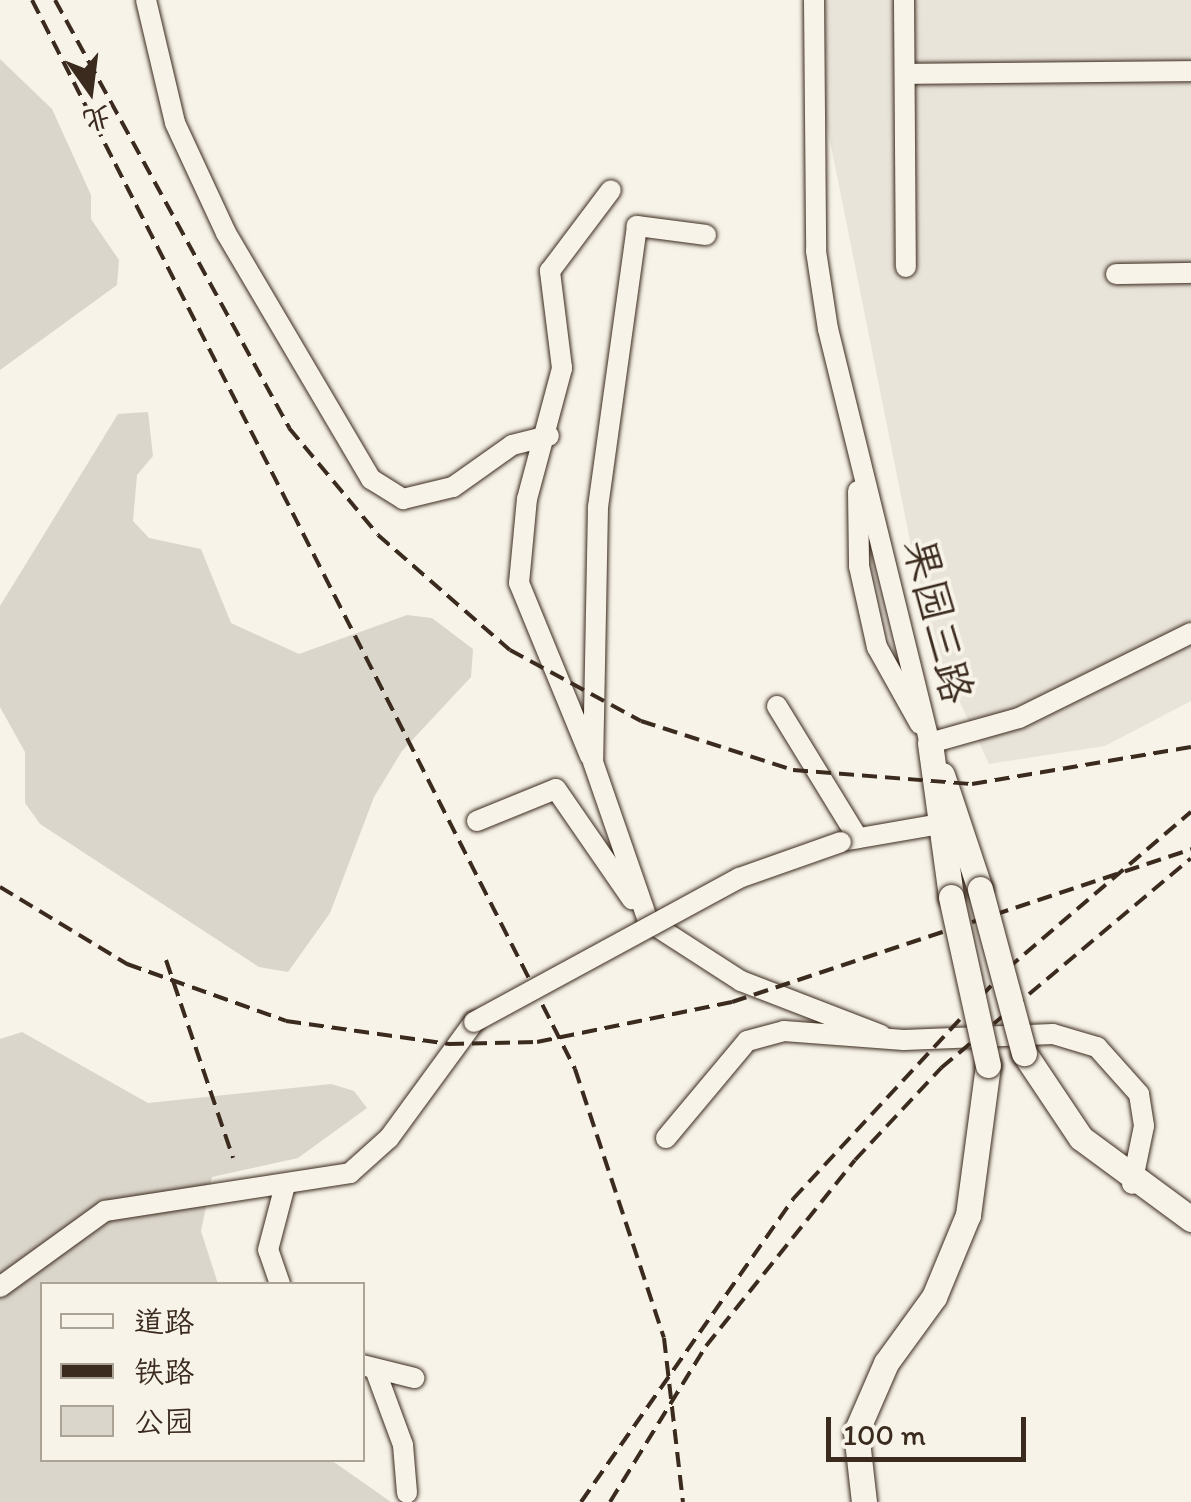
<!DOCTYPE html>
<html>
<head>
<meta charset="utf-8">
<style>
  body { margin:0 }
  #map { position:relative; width:1191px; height:1502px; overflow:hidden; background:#f7f3e8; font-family:Itim,"LXGW WenKai TC",sans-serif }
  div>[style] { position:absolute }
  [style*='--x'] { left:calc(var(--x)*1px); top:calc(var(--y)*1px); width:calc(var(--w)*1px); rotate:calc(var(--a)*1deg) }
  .built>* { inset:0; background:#e9e4d9 }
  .green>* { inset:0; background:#dbd6cb }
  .roads { filter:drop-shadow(0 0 2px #3b2a1e) drop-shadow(0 0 2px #3b2a1e) }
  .minor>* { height:20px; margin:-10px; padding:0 10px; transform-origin:10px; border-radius:10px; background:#f7f3e8 }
  .major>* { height:25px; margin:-12.5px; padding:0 12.5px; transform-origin:12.5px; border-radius:12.5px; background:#f7f3e8 }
  .rail>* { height:4px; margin-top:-2px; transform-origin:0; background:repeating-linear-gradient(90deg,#3b2a1e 0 15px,transparent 0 23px) }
  .bridges { filter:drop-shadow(0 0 2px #3b2a1e) drop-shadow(0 0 2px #3b2a1e) }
  .minor-bridge>* { height:20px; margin:-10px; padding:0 10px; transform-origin:10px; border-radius:10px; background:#f7f3e8 }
  .major-bridge>* { height:25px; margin:-12.5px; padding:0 12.5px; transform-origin:12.5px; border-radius:12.5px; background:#f7f3e8 }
  span { translate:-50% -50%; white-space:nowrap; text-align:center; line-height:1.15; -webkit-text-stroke:8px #f7f3e8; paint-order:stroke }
  .street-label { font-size:42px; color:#3b2a1e }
  .legend { position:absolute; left:40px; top:1282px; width:325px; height:180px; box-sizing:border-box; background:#f7f3e8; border:2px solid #aca397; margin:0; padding:12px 18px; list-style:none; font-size:30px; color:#3b2a1e }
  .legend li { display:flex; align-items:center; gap:20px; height:50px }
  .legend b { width:50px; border:2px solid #aca397 }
  .north { position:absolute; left:40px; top:40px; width:100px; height:100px; -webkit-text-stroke:8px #f7f3e8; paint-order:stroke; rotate:166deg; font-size:28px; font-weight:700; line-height:40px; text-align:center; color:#3b2a1e }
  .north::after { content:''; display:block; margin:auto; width:35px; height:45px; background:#3b2a1e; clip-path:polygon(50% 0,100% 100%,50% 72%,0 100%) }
  .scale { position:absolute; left:826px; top:1417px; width:200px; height:45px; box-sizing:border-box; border:5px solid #3b2a1e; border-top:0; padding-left:12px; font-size:30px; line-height:35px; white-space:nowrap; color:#3b2a1e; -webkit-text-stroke:8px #f7f3e8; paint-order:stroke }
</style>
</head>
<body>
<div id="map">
  <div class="built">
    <i style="clip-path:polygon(825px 0,1191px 0,1191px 701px,1105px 746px,989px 764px,929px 636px,826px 121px)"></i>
  </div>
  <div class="green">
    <i style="clip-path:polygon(0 59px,52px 109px,91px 195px,91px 219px,119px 260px,117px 285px,0 370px)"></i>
    <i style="clip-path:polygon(148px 412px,153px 456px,137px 475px,133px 521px,149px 538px,201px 549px,231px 623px,299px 654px,407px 615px,432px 618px,473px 649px,471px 677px,402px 751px,374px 797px,330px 913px,288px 972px,259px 967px,40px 824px,25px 803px,25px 752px,0 707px,0 606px,118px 414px)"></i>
    <i style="clip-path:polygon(22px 1032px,148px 1103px,331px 1084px,354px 1091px,367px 1108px,298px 1158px,212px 1177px,201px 1231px,218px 1284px,42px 1284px,42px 1460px,331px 1460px,391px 1502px,0 1502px,0 1039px)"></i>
  </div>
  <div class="roads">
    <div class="minor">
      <i style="--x:146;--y:0;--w:126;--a:76.7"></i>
      <i style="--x:175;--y:123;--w:121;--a:65.1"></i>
      <i style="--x:226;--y:233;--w:286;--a:59.5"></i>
      <i style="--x:371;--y:479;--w:38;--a:32"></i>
      <i style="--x:403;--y:499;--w:51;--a:-13.5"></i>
      <i style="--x:453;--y:487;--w:72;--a:-35.4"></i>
      <i style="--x:512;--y:445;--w:38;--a:-14"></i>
      <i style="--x:814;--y:0;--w:251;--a:89.5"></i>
      <i style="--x:816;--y:251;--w:79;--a:81.3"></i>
      <i style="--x:828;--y:329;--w:426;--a:76.2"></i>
      <i style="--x:904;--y:0;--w:267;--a:89.6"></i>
      <i style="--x:905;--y:74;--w:286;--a:-0.6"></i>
      <i style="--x:706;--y:235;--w:70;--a:-172.6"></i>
      <i style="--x:637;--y:226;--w:284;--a:97.9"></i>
      <i style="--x:598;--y:507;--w:255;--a:91.1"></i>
      <i style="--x:593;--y:762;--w:168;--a:70.9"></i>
      <i style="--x:648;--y:921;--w:111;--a:32.8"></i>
      <i style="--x:741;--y:981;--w:150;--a:21.1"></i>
      <i style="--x:1116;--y:274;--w:75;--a:-0.8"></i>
      <i style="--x:858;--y:491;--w:75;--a:89.2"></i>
      <i style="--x:859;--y:566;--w:83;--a:77.5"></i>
      <i style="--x:877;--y:647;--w:88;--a:60.8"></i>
      <i style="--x:777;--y:706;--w:155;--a:58.5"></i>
      <i style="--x:930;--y:743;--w:92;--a:-15.7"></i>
      <i style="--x:1019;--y:718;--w:192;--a:-26.3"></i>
      <i style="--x:590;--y:756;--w:187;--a:-112.3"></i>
      <i style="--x:519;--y:583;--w:84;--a:-84.6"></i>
      <i style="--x:527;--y:499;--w:136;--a:-75"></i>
      <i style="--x:562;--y:368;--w:98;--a:-97.1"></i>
      <i style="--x:550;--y:271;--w:101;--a:-53"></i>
      <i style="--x:477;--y:821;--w:85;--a:-22.1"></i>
      <i style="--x:556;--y:789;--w:134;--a:55.4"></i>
      <i style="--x:848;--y:840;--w:106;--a:-9.8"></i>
      <i style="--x:666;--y:1138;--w:126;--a:-50.1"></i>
      <i style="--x:747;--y:1041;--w:38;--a:-15"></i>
      <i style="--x:784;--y:1031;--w:120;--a:4.3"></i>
      <i style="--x:904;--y:1040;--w:149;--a:-2.3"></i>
      <i style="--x:1053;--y:1034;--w:46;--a:16.5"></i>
      <i style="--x:1097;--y:1047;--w:63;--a:48.2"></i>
      <i style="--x:1139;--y:1094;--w:32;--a:81"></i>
      <i style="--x:1144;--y:1126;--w:59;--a:101.7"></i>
      <i style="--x:280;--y:1284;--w:36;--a:-109"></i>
      <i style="--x:268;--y:1250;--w:67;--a:-75.3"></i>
      <i style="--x:0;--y:1287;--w:130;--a:-35.9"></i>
      <i style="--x:105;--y:1211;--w:248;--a:-8.8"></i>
      <i style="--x:350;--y:1173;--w:52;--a:-41.9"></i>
      <i style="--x:389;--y:1138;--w:144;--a:-53.8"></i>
      <i style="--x:362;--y:1365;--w:54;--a:14"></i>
      <i style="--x:376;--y:1372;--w:78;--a:69.7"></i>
      <i style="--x:403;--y:1445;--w:48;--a:85.2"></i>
    </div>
    <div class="major">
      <i style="--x:930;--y:743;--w:155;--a:82.2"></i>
      <i style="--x:942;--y:775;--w:120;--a:71.6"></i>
      <i style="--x:1024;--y:1053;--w:102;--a:56.2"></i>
      <i style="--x:1081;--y:1138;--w:137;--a:36.4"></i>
      <i style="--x:864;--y:1502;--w:70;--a:-96.5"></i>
      <i style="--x:856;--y:1432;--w:75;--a:-66.5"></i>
      <i style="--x:886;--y:1363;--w:82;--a:-54"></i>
      <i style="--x:934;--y:1297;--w:89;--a:-67.5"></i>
      <i style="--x:968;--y:1215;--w:151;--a:-82.4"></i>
    </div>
  </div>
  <div class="rail">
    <i style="--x:32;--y:0;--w:1199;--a:63.07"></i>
    <i style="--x:575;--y:1069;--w:283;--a:71.7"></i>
    <i style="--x:664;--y:1338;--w:165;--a:83.4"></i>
    <i style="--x:55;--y:0;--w:488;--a:61.3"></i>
    <i style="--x:289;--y:428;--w:139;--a:50.2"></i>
    <i style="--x:378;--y:535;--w:175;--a:41.1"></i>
    <i style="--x:510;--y:650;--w:149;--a:28.5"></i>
    <i style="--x:641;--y:721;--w:160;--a:17.9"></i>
    <i style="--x:793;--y:770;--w:180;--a:4.5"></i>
    <i style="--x:972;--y:784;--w:222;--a:-9.6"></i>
    <i style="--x:0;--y:887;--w:149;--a:31.2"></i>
    <i style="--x:127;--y:964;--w:169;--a:19.7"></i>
    <i style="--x:286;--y:1021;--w:165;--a:8"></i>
    <i style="--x:449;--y:1044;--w:88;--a:-1.3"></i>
    <i style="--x:537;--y:1042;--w:199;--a:-11.6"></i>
    <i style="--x:732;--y:1002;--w:484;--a:-18.4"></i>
    <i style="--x:166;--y:960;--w:209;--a:71.3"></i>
    <i style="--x:581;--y:1502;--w:370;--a:-55"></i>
    <i style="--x:793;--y:1199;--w:314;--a:-47.1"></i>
    <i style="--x:1007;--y:969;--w:242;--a:-40.5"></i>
    <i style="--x:610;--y:1502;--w:183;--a:-58.4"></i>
    <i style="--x:706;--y:1346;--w:238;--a:-51.3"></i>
    <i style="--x:855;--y:1160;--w:126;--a:-46.9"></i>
    <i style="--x:941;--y:1068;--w:326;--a:-40"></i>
  </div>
  <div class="bridges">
    <div class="minor-bridge">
      <i style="--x:474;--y:1022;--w:302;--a:-28.5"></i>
      <i style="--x:739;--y:878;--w:108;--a:-19.4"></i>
    </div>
    <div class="major-bridge">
      <i style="--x:980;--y:889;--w:170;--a:75"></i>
      <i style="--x:951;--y:897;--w:172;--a:77.6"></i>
    </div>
  </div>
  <div class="street-label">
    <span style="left:938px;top:621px;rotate:76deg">果园三路</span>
  </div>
  <ul class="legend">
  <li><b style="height:12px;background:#f7f3e8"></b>道路</li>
  <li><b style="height:12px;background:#3b2a1e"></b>铁路</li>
  <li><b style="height:28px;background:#dbd6cb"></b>公园</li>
  </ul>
  <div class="north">北</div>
  <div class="scale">100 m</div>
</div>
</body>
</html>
